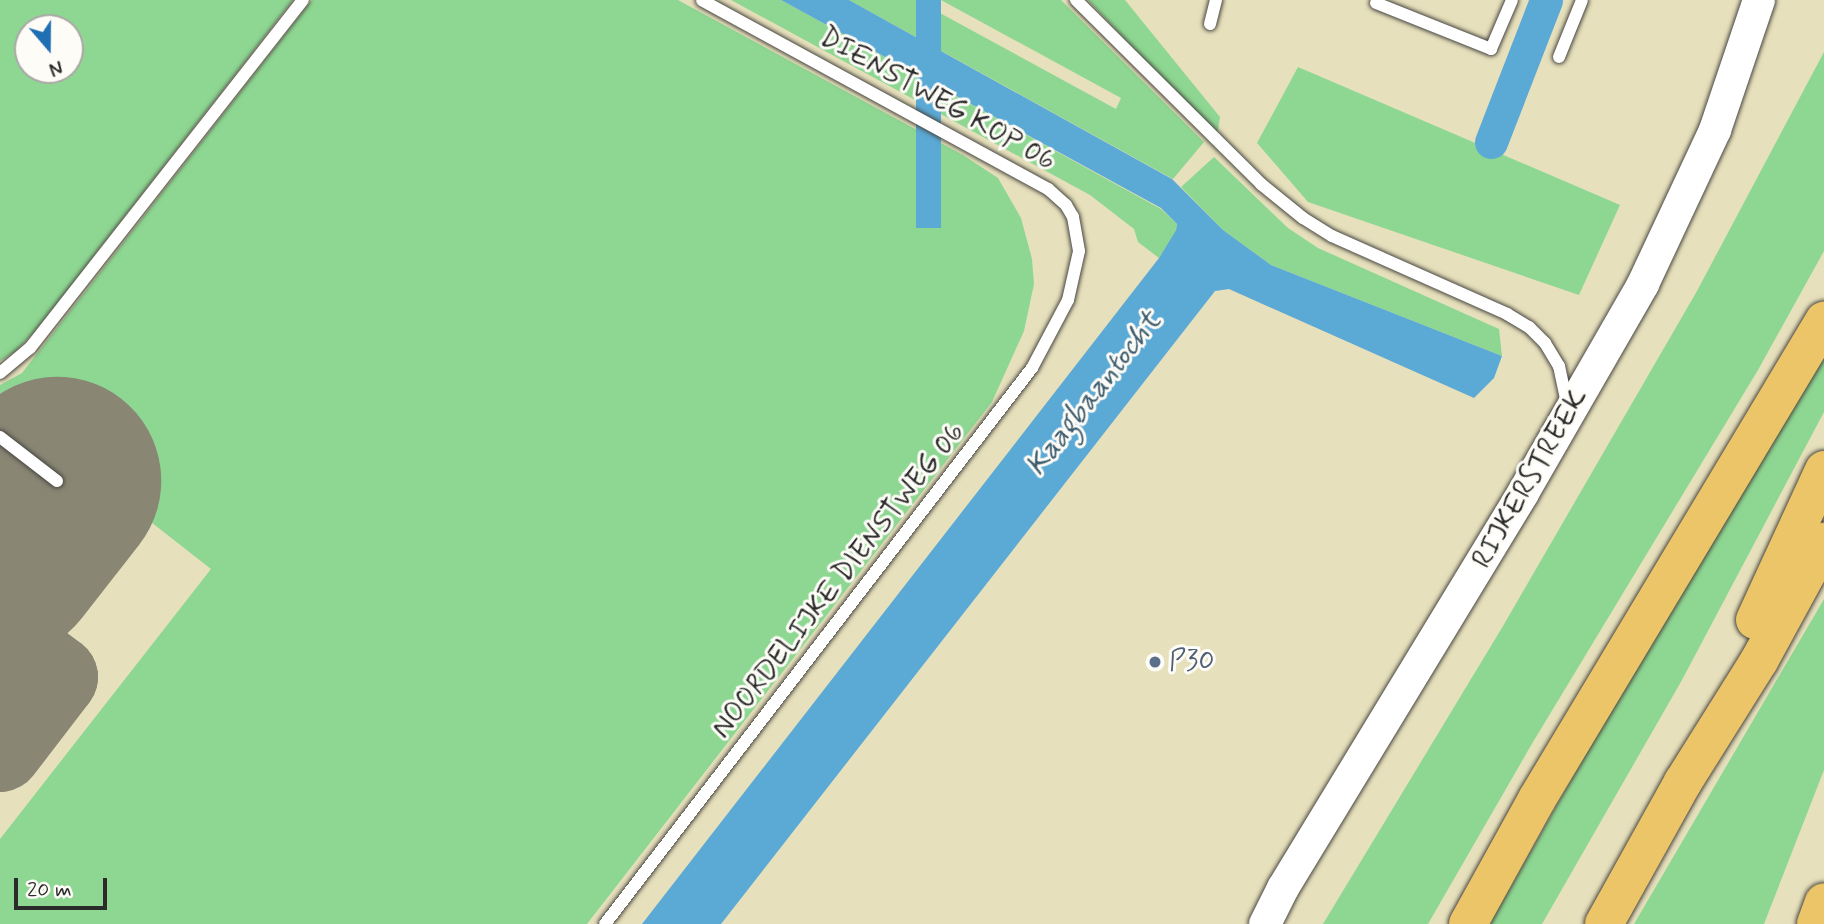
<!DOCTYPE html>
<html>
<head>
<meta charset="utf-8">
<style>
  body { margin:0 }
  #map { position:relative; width:1824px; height:924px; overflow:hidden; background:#e7e0bc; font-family:Mynerve,sans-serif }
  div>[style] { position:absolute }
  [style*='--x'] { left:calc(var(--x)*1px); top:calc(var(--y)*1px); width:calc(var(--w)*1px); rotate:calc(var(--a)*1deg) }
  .green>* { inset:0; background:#8ed792 }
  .water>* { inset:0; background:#5ba9d5; transform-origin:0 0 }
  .canal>* { height:33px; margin:-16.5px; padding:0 16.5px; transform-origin:16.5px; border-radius:16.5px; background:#5ba9d5 }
  .taxiway>* { height:84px; margin:-42px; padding:0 42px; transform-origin:42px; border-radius:42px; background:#898674 }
  .runway>* { height:208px; margin:-104px; padding:0 104px; transform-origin:104px; border-radius:104px; background:#898674 }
  .roads { filter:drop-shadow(0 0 2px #474641) drop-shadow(0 0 2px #474641) }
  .service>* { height:12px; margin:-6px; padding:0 6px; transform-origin:6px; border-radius:6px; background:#fff }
  .tertiary>* { height:32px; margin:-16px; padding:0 16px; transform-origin:16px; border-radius:16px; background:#fff }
  .motorway>* { height:38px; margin:-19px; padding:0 19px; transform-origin:19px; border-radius:19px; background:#edc569 }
  .dots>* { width:19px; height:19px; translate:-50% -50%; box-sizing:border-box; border:4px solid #fdfcf7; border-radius:50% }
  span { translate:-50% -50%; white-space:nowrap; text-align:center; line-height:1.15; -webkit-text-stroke:6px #fdfcf7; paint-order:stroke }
  .street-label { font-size:28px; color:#2b2b2b }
  .service-label { font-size:28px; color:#4e5e75 }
  .left { translate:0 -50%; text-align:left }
  .water-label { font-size:30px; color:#3e5d6f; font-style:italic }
  .north { position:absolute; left:14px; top:14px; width:70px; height:70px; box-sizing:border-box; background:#fdfcf7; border:2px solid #a9a8a5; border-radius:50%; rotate:160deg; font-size:19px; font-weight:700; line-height:28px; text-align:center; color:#2b2b2b }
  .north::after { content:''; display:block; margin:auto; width:24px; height:32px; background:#1f6fb2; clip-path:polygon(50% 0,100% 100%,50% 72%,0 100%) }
  .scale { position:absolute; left:14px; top:878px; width:93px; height:32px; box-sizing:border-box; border:4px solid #2b2b2b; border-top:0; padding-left:9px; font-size:21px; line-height:24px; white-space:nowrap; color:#2b2b2b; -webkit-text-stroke:5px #fdfcf7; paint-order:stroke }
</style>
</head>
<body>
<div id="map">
  <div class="green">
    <i style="clip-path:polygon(evenodd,0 0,293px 0,36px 330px,16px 351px,0 361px,0 0,28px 28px,70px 28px,70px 70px,28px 70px,28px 28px)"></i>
    <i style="clip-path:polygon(312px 0,678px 0,963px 155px,998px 178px,1021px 218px,1032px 259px,1034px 284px,1024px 331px,992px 402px,587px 924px,0 924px,0 839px,211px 569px,0 404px,0 385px,22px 373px)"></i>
    <i style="clip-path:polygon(731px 0,781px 0,1161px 209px,1177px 224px,1176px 230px,1159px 258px,1138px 242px,1134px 229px,1090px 195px)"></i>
    <i style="clip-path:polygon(849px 0,916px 0,1116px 109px,1121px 98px,941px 0,1061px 0,1204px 142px,1173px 179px)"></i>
    <i style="clip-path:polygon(1088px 0,1125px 0,1220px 117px,1217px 137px)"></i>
    <i style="clip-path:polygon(1824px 52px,1824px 251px,1758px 370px,1533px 742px,1428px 924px,1323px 924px,1503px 626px,1697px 291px)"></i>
    <i style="clip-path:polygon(1298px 67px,1620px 205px,1579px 295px,1308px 202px,1257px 143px)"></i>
    <i style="clip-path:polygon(1214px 157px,1288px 228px,1318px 248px,1499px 329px,1502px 356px,1271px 265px,1223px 230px,1181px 187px)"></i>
    <i style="clip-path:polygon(1824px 354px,1824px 412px,1682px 680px,1542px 924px,1490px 924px,1579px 766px)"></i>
    <i style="clip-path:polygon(1824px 599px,1824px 770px,1764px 924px,1634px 924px)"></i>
  </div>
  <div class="water">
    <i style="clip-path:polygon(781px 0,849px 0,1172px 179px,1223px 230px,1271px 265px,1502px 356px,1494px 378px,1474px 398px,1229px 289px,1215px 291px,721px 924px,642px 924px,1159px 258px,1176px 230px,1177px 224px,1161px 208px)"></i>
    <i style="left:916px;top:0;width:25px;height:228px"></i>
  </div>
  <div class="canal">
    <i style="--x:1491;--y:142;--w:152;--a:-68.8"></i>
  </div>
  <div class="taxiway">
    <i style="--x:0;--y:635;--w:70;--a:36.9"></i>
    <i style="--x:56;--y:677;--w:92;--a:127.5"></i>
  </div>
  <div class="runway">
    <i style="--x:0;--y:554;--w:93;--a:-52"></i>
  </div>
  <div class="roads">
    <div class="service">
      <i style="--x:1076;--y:0;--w:261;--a:44.8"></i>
      <i style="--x:1261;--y:184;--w:54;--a:39"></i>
      <i style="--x:1303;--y:218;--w:34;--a:32"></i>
      <i style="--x:1332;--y:236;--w:192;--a:24"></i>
      <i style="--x:1507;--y:314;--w:26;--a:31"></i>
      <i style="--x:1529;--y:327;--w:23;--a:45"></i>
      <i style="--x:1545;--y:343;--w:27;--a:59"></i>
      <i style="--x:1559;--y:366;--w:40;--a:78"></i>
      <i style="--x:1376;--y:3;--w:124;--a:21.8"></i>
      <i style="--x:1491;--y:49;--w:53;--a:-66.8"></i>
      <i style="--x:1210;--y:24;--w:25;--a:-76"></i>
      <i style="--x:1559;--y:57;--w:61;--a:-68"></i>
      <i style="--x:0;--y:373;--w:39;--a:-40"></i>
      <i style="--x:30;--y:348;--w:442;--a:-51.9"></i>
      <i style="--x:0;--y:437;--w:72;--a:37.7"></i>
      <i style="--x:605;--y:924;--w:701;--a:-52.48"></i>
      <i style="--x:1032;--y:368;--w:77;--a:-62.1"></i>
      <i style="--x:1068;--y:300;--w:50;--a:-77.3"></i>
      <i style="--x:1079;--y:251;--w:35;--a:-100"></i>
      <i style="--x:1073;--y:217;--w:14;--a:-120"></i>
      <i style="--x:1066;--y:205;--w:24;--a:-138"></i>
      <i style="--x:1048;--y:189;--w:394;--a:-151.4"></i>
    </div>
    <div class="tertiary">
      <i style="--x:1265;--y:924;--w:40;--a:-63.4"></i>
      <i style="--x:1283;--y:888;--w:462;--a:-58.7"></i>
      <i style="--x:1523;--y:493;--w:241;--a:-60.1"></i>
      <i style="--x:1643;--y:284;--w:170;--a:-64.9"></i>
      <i style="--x:1715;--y:130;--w:137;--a:-71.3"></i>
    </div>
    <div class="motorway">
      <i style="--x:1755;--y:620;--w:165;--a:-65.3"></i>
      <i style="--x:1468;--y:924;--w:143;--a:-61.1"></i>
      <i style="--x:1537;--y:799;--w:558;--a:-59.02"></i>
      <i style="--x:1604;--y:924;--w:162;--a:-60.9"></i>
      <i style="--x:1683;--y:782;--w:143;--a:-57.9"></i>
      <i style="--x:1759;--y:661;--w:136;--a:-61.4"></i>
      <i style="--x:1816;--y:924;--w:23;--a:-70"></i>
    </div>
  </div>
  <div class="dots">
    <i style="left:1155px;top:662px;background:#5c6f8a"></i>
  </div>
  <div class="street-label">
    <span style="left:937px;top:100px;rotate:29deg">DIENSTWEG KOP 06</span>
    <span style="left:1531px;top:479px;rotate:-60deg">RIJKERSTREEK</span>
    <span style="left:839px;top:581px;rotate:-52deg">NOORDELIJKE DIENSTWEG 06</span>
  </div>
  <div class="service-label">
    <span class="left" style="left:1169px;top:662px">P30</span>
  </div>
  <div class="water-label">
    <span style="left:1094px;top:394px;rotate:-52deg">Kaagbaantocht</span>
  </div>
  <div class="north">N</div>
  <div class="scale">20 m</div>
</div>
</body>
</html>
